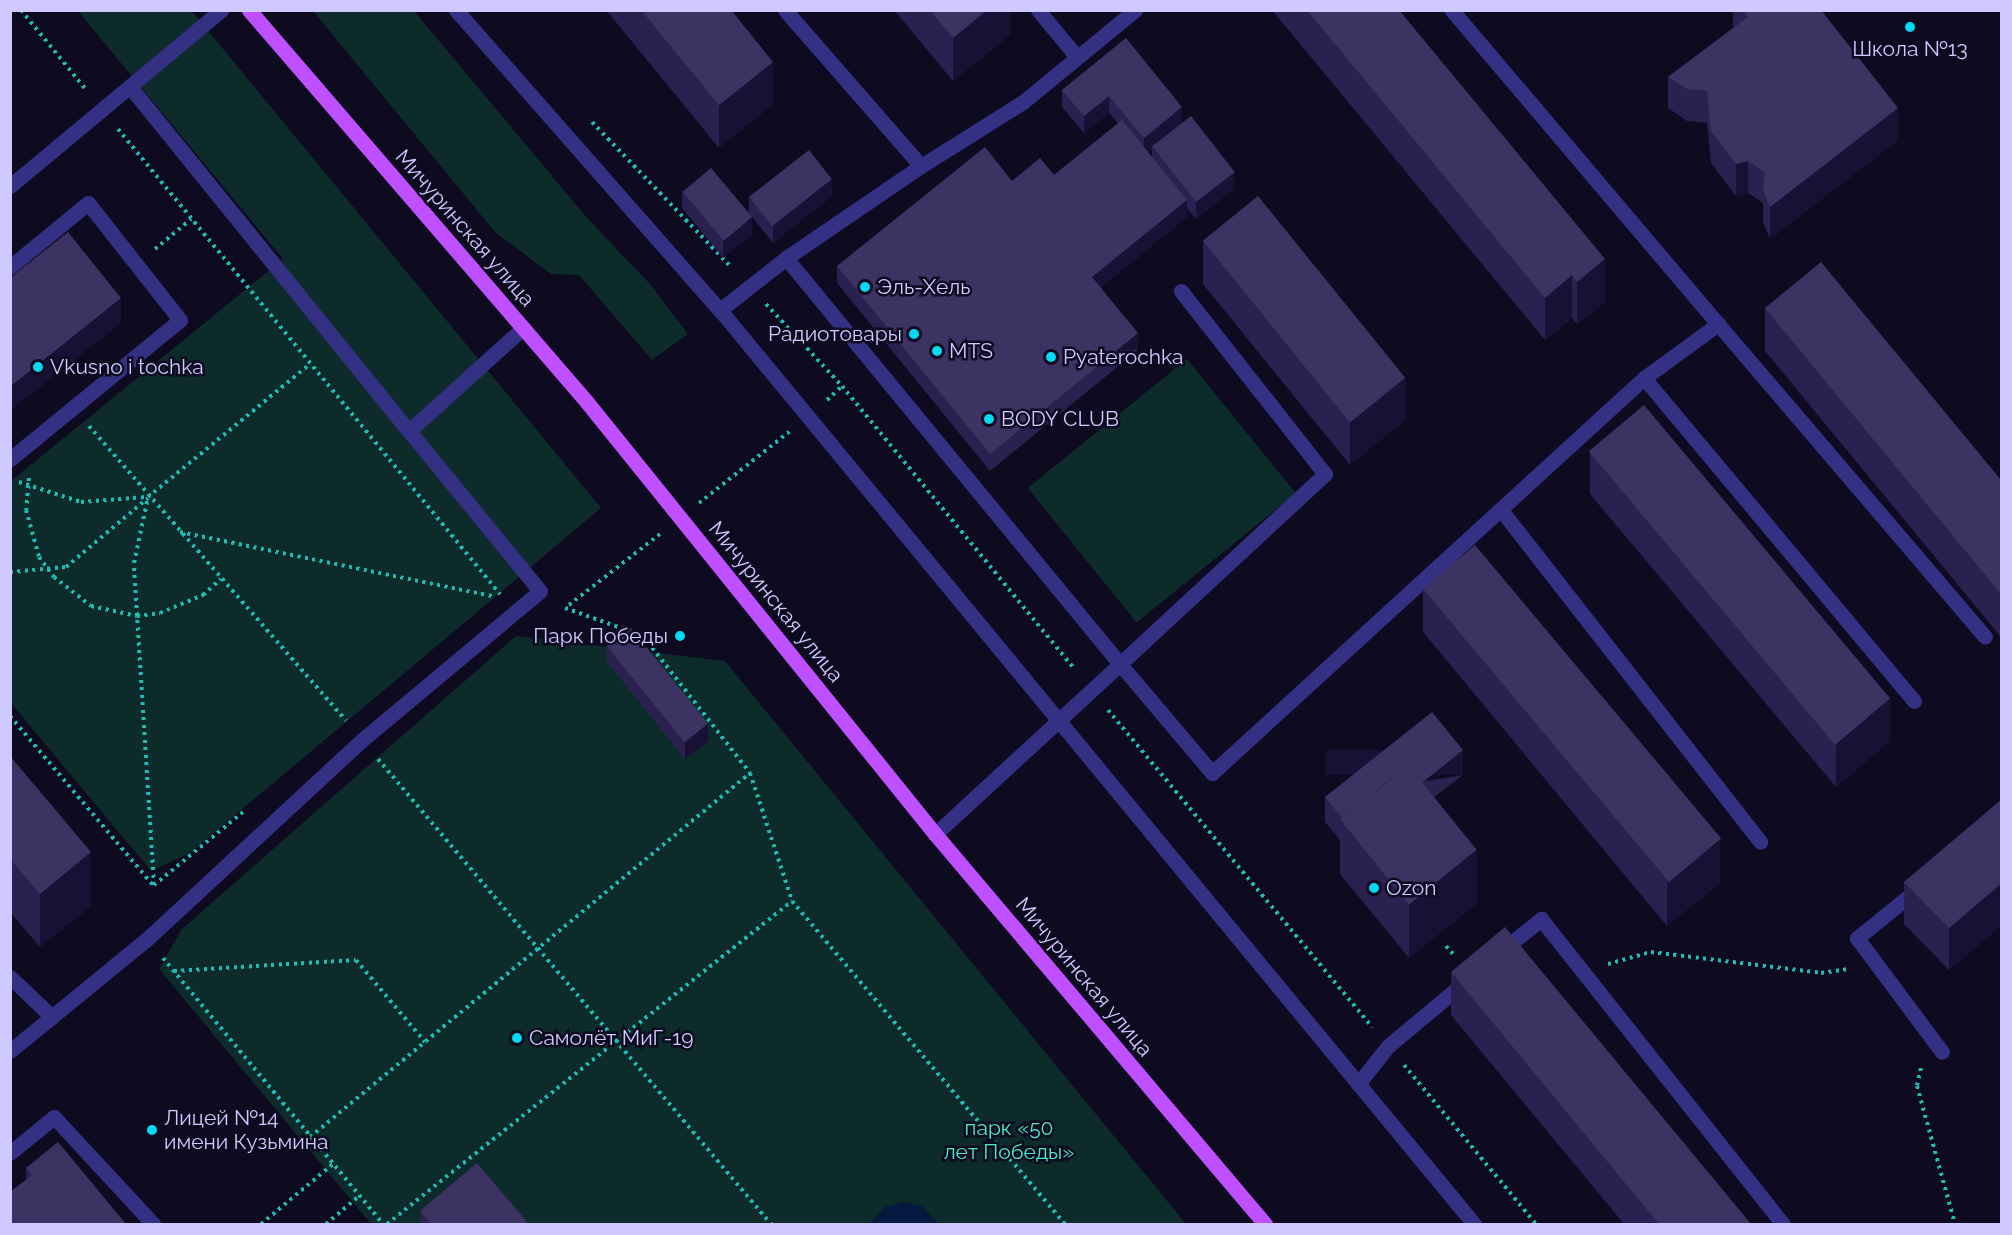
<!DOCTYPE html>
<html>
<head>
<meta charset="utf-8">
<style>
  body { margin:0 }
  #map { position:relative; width:2012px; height:1235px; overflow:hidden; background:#0e0a20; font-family:Raleway,sans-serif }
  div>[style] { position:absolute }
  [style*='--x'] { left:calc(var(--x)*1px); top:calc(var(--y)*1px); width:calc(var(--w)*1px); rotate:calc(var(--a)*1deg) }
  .green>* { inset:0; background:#0d2b2a; transform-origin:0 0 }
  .water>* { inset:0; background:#04193f }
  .path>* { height:4px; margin-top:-2px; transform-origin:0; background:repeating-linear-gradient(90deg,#20bcb4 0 3px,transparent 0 7.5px) }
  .minor>* { height:15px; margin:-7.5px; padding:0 7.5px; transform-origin:7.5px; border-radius:7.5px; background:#343084 }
  .major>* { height:15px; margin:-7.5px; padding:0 7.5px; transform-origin:7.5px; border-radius:7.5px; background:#bf50ff }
  .wall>* { inset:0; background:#2a2150 }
  .shaded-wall>* { inset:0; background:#181035; transform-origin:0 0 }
  .building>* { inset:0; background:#3c3363; transform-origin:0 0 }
  .dots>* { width:16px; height:16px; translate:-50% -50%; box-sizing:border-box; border:3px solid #0e0a20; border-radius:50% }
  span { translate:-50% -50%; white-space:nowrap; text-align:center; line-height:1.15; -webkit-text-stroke:5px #0e0a20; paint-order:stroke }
  .poi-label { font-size:21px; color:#d0c9ff }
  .left { translate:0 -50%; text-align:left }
  .right { translate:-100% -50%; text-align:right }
  .street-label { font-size:21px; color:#d0c9ff }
  .park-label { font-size:21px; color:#49ebc4 }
  .frame { position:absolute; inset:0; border:12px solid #d0c9ff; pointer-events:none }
</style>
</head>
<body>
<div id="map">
  <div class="green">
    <i style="clip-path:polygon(191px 10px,601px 508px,190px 853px,151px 871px,11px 703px,10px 482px,283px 259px,78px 11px)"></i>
    <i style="clip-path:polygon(313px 11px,414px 11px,588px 219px,650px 284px,688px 334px,652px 360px,579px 275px,551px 274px,495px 232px)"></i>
    <i style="left:1187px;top:359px;width:173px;height:205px;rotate:51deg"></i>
    <i style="clip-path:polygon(516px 636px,725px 661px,1186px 1224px,371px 1224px,159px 969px,182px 929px)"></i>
  </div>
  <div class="water">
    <i style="clip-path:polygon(903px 1202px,922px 1206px,939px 1224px,869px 1224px,885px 1207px)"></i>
  </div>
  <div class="path">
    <i style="--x:21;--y:10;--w:104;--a:50.8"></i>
    <i style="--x:592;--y:122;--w:202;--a:46.2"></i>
    <i style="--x:118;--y:129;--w:602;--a:50.6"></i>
    <i style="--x:155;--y:249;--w:47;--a:-39.8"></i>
    <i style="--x:766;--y:304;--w:112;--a:47.2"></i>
    <i style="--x:842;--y:386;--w:367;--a:50.6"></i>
    <i style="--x:827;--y:400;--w:21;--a:-43"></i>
    <i style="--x:89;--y:426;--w:391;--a:48.9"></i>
    <i style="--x:29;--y:478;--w:32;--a:95"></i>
    <i style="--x:26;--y:510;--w:49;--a:74.5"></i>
    <i style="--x:39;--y:557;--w:25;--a:53"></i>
    <i style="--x:54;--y:577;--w:47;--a:38.1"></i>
    <i style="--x:91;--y:606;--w:47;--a:12.3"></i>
    <i style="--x:137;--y:616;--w:23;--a:-7"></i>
    <i style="--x:160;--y:613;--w:47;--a:-22.7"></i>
    <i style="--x:203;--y:595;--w:24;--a:-42"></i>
    <i style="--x:19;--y:482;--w:65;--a:17.9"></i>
    <i style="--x:81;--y:502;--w:65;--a:-4.4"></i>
    <i style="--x:699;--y:503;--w:115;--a:-38.3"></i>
    <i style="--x:180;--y:532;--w:319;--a:11.6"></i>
    <i style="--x:660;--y:534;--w:120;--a:142.1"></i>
    <i style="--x:565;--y:608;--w:83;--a:19.7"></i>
    <i style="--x:643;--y:636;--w:174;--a:52"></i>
    <i style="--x:750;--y:773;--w:135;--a:71.8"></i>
    <i style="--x:792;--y:901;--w:423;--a:49.8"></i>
    <i style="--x:10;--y:572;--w:56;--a:-5.1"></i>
    <i style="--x:66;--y:567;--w:107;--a:-40.1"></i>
    <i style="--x:1108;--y:710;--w:413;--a:50.2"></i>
    <i style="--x:10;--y:716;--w:221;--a:49.8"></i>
    <i style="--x:378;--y:759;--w:609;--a:49.8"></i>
    <i style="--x:243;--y:812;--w:115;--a:140.6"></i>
    <i style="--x:154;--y:885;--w:323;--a:-93.6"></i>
    <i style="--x:134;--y:563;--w:67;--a:-78"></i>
    <i style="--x:148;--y:497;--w:210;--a:-39.4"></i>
    <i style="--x:1446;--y:946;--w:15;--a:48"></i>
    <i style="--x:163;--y:958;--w:345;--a:50.4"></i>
    <i style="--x:1608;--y:964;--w:45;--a:-15.6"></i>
    <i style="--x:1651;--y:952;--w:171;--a:7"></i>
    <i style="--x:1821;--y:973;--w:28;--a:-8"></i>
    <i style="--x:174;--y:971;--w:182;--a:-3.5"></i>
    <i style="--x:356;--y:960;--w:107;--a:49.9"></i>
    <i style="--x:1404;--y:1065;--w:207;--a:50.3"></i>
    <i style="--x:1921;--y:1068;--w:18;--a:103"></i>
    <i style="--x:1917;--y:1086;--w:143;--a:74.6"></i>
    <i style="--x:310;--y:1137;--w:571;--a:-39.6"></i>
    <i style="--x:261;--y:1224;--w:94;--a:-39.8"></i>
    <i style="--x:326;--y:1224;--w:43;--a:-40.3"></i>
    <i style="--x:387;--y:1224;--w:518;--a:-38.57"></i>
  </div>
  <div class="minor">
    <i style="--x:456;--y:10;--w:400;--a:48.7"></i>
    <i style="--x:720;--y:310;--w:1185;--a:50.48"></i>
    <i style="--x:785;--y:10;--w:207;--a:48.9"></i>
    <i style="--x:1038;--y:10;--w:61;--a:50.3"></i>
    <i style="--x:131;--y:88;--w:442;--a:51"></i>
    <i style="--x:10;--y:186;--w:275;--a:-39.8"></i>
    <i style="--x:786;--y:258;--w:163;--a:-34.3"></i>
    <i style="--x:921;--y:166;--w:120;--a:-32.1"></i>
    <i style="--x:1023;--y:102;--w:145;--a:-39.4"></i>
    <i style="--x:10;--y:267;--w:101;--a:-39.4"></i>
    <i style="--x:88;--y:203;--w:149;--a:51.8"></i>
    <i style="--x:180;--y:320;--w:220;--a:140.7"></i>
    <i style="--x:1181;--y:291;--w:233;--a:51.8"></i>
    <i style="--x:1325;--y:474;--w:280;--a:137.2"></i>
    <i style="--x:1120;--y:664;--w:143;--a:49.8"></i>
    <i style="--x:1212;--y:773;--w:585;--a:-42.44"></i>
    <i style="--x:1644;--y:378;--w:92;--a:-36.1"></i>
    <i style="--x:1718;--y:324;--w:412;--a:-130.3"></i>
    <i style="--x:720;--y:310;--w:84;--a:-38.2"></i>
    <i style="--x:786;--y:258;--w:526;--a:50.56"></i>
    <i style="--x:1120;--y:664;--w:251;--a:137.4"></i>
    <i style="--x:1718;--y:324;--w:411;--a:49.5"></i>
    <i style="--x:1644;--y:378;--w:421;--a:50.1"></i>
    <i style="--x:1501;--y:510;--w:421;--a:52"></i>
    <i style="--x:1920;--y:887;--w:81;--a:141"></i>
    <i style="--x:1857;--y:938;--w:142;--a:53.3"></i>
    <i style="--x:1500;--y:952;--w:53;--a:-38.8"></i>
    <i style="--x:1541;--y:919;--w:389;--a:51.6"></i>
    <i style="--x:10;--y:977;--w:58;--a:43.6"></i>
    <i style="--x:10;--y:1051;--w:177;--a:-39.3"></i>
    <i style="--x:147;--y:939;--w:293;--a:-42.8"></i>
    <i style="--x:362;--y:740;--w:232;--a:-39.9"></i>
    <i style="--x:540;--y:591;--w:207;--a:-129.3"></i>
    <i style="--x:409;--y:431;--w:154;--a:-42.1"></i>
    <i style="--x:1358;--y:1084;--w:48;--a:-51.7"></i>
    <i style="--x:1388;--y:1046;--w:102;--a:-39.8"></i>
    <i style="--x:10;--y:1153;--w:57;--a:-39.3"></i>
    <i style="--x:54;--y:1117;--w:146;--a:47.2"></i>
  </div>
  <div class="major">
    <i style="--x:249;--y:10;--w:516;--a:49.24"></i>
    <i style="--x:586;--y:401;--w:556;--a:51.13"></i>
    <i style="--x:935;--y:834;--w:511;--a:49.76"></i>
  </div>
  <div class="wall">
    <i style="clip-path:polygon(606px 10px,731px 10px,773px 104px,719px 148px)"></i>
    <i style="clip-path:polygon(894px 10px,1010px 10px,1010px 35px,953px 81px)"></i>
    <i style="clip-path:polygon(1272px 10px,1399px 10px,1605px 302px,1577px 324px,1572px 318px,1545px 340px)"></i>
    <i style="clip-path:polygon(1733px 10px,1821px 10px,1898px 140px,1770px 239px,1763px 222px,1763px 203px,1748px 193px,1736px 196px,1711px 163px,1707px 123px,1687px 121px,1668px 108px,1668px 77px,1733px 28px)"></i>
    <i style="clip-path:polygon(evenodd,1126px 38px,1182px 123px,1234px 189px,1196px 219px,1187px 208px,1187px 217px,1101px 287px,1138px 350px,990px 471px,837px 283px,837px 266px,1012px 181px,1054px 175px,1118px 124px,1109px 113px,1084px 133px,1062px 107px,1062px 90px,1126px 38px,1152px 149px,1152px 157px,1148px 152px,1152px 149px)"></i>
    <i style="clip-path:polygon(682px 191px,752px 234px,723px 258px,682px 208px)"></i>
    <i style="clip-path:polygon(749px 196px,832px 196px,773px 243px,749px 213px)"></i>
    <i style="clip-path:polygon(1203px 241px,1406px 419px,1350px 465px,1203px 284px)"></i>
    <i style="clip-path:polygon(1765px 308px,2001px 480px,2001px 637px,1765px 351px)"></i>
    <i style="clip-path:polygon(1590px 452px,1890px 741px,1836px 787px,1590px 494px)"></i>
    <i style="clip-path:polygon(1423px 589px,1720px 883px,1667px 926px,1423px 632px)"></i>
    <i style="clip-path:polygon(607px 646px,708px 741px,685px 759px,607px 662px)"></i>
    <i style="clip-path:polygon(10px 756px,91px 906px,40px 947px,10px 912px)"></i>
    <i style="clip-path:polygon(1463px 775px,1434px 797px,1477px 903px,1409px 958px,1340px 874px,1340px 840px,1325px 822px,1325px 797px)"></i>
    <i style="clip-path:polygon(2001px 800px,1949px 970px,1904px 924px,1904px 882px)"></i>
    <i style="clip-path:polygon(1451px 972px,1751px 1224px,1624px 1224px,1451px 1015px)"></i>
    <i style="clip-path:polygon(26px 1168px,126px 1224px,26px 1179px)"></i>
    <i style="clip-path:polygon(420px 1211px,527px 1224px,420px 1224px)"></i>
  </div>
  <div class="shaded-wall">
    <i style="clip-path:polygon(987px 10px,1010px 10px,1010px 35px,953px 81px,953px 38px)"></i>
    <i style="clip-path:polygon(773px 62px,773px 104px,719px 148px,719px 105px)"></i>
    <i style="clip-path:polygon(1109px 96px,1109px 113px,1084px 133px,1084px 116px)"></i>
    <i style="clip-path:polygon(1182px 107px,1182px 124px,1152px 146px,1152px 149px,1144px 155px,1144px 138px)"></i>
    <i style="clip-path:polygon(1898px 108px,1898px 140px,1770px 239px,1770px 207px)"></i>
    <i style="clip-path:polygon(1748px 161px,1748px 193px,1736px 196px,1736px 164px)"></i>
    <i style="clip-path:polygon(1234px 172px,1234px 189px,1196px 219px,1196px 202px)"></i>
    <i style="clip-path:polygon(832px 179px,832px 196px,773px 243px,773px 226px)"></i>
    <i style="clip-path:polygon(1187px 200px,1187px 217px,1092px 294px,1092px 277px)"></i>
    <i style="clip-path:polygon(752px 217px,752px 234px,723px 258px,723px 241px)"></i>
    <i style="clip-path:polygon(1605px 259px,1605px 302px,1577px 324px,1577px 282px)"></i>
    <i style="clip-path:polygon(1572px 275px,1572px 318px,1545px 340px,1545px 298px)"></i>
    <i style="clip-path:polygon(121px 298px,121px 323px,10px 411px,10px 387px)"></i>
    <i style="left:1138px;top:333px;width:17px;height:191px;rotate:90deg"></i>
    <i style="clip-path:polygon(1406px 377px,1406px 419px,1350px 465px,1350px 422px)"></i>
    <i style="clip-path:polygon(1890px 699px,1890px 741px,1836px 787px,1836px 744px)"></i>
    <i style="clip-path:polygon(708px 724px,708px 741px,685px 759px,685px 742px)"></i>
    <i style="left:1463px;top:750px;width:25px;height:137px;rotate:90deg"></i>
    <i style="clip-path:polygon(1720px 840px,1720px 883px,1667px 926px,1667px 883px)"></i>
    <i style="clip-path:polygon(1477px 849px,1477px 903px,1409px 958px,1409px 905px)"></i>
    <i style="clip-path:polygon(91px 852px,91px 906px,40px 947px,40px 894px)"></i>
    <i style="clip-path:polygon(2001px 884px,2001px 927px,1949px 970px,1949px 928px)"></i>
  </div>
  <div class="building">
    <i style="clip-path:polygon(641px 10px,731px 10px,773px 62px,719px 105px)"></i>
    <i style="clip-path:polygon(930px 10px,987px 10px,953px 38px)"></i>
    <i style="clip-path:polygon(1307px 10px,1399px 10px,1605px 259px,1577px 282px,1572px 275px,1545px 298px)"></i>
    <i style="clip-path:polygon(1743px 10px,1821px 10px,1898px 108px,1770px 207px,1763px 190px,1765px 173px,1748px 161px,1736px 164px,1711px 131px,1707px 91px,1687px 89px,1668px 77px,1748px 17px)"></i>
    <i style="clip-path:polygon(1126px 38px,1182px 107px,1144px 138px,1109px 96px,1084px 116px,1062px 90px)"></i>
    <i style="left:1191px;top:116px;width:71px;height:49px;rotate:52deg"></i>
    <i style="clip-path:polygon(1122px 120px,1187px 200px,1092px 277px,1138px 333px,990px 454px,837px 266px,985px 147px,1012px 181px,1040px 158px,1054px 175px)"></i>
    <i style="left:809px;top:150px;width:37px;height:76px;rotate:52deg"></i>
    <i style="left:711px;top:168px;width:64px;height:37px;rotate:50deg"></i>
    <i style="left:1258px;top:196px;width:234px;height:71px;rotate:51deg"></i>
    <i style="clip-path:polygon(68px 232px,121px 298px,10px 387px,10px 278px)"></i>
    <i style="clip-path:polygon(1821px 262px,2001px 480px,2001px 594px,1765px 308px)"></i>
    <i style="left:1644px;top:405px;width:383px;height:72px;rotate:50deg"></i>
    <i style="left:1475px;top:545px;width:383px;height:68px;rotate:50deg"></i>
    <i style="left:630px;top:627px;width:124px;height:30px;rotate:51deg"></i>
    <i style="clip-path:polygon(1432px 712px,1463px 750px,1422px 783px,1408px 765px,1342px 818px,1325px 797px)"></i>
    <i style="clip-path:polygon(10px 756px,91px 852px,40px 894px,10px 859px)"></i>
    <i style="left:1408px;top:765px;width:109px;height:87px;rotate:51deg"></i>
    <i style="clip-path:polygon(2001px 800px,2001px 884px,1949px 928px,1904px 882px)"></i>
    <i style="clip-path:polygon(1505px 927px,1751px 1224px,1659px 1224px,1451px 972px)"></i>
    <i style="clip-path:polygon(58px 1142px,126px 1224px,10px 1224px,10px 1192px,32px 1175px,26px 1168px)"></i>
    <i style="clip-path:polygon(477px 1163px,527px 1222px,524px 1224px,431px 1224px,420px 1211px)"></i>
  </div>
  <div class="dots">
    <i style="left:1910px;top:27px;background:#00daf4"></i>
    <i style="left:865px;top:287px;background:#00daf4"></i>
    <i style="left:914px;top:334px;background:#00daf4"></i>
    <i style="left:937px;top:351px;background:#00daf4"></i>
    <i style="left:1051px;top:357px;background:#00daf4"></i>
    <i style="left:38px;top:367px;background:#00daf4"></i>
    <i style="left:989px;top:419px;background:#00daf4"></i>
    <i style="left:680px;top:636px;background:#00daf4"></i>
    <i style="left:1374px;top:888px;background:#00daf4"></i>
    <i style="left:517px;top:1038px;background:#00daf4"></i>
    <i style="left:152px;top:1130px;background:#00daf4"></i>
  </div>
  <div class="poi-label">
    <span style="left:1910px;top:49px">Школа №13</span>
    <span class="left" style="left:877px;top:287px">Эль-Хель</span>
    <span class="right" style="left:902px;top:334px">Радиотовары</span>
    <span class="left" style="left:949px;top:351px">MTS</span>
    <span class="left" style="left:1063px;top:357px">Pyaterochka</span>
    <span class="left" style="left:50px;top:367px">Vkusno i tochka</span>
    <span class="left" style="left:1001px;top:419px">BODY CLUB</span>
    <span class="right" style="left:668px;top:636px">Парк Победы</span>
    <span class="left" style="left:1386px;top:888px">Ozon</span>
    <span class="left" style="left:529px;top:1038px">Самолёт МиГ-19</span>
    <span class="left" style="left:164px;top:1130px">Лицей №14<br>имени Кузьмина</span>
  </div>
  <div class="street-label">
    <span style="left:465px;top:228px;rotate:49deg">Мичуринская улица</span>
    <span style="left:776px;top:602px;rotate:51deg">Мичуринская улица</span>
    <span style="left:1084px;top:977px;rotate:50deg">Мичуринская улица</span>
  </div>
  <div class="park-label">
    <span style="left:1009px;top:1140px">парк «50<br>лет Победы»</span>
  </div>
  <div class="frame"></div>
</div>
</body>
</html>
